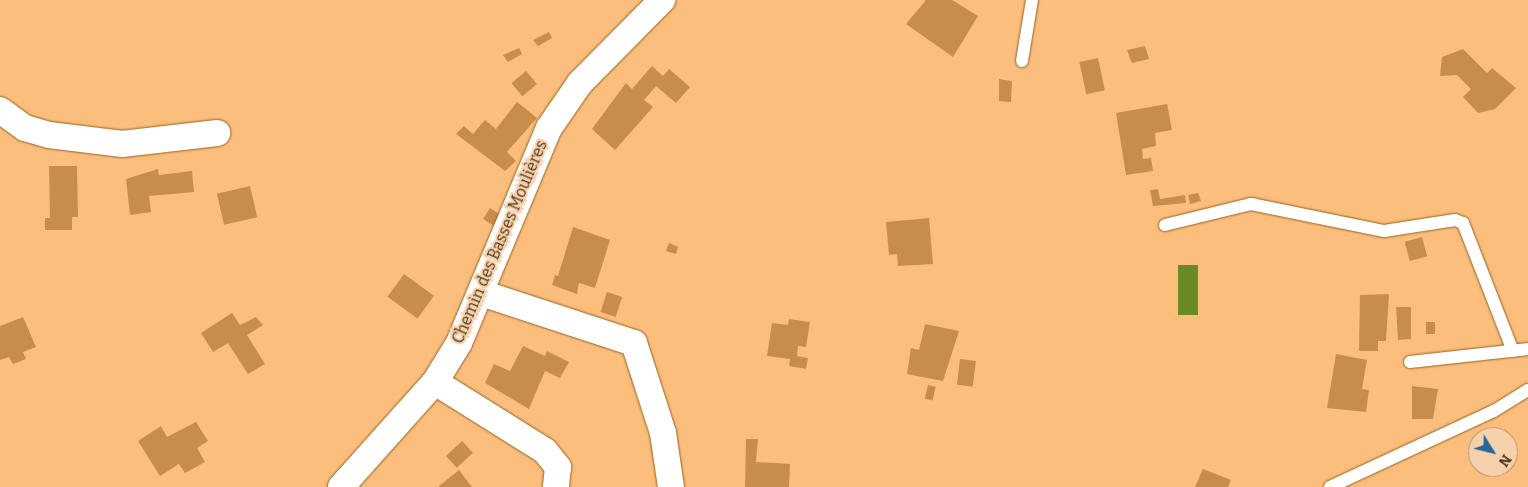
<!DOCTYPE html>
<html>
<head>
<meta charset="utf-8">
<style>
  body { margin:0 }
  #map { position:relative; width:1528px; height:487px; overflow:hidden; background:#fcbe7d; font-family:Bitter,serif }
  div>[style] { position:absolute }
  [style*='--x'] { left:calc(var(--x)*1px); top:calc(var(--y)*1px); width:calc(var(--w)*1px); rotate:calc(var(--a)*1deg) }
  .water>* { inset:0; background:#688b26; transform-origin:0 0 }
  .building>* { inset:0; background:#c88d4d; transform-origin:0 0 }
  .roads { filter:drop-shadow(0 0 1px #9c641f) drop-shadow(0 0 1px #9c641f) }
  .lane>* { height:12px; margin:-6px; padding:0 6px; transform-origin:6px; border-radius:6px; background:#fff }
  .street>* { height:26px; margin:-13px; padding:0 13px; transform-origin:13px; border-radius:13px; background:#fff }
  span { translate:-50% -50%; white-space:nowrap; text-align:center; line-height:1.15; -webkit-text-stroke:4.5px #f7d1ac; paint-order:stroke }
  .street-label { font-size:16px; color:#4e351a }
  .north { position:absolute; left:1468px; top:427px; width:50px; height:50px; box-sizing:border-box; background:#f7d1ac; border:1px solid #b39372; border-radius:50%; rotate:126deg; font-size:14px; font-weight:700; line-height:20px; text-align:center; color:#4e351a }
  .north::after { content:''; display:block; margin:auto; width:18px; height:22px; background:#24679c; clip-path:polygon(50% 0,100% 100%,50% 72%,0 100%) }
</style>
</head>
<body>
<div id="map">
  <div class="water">
    <i style="left:1178px;top:265px;width:20px;height:50px"></i>
  </div>
  <div class="building">
    <i style="clip-path:polygon(926px 0,952px 0,978px 16px,953px 57px,906px 24px)"></i>
    <i style="clip-path:polygon(549px 32px,552px 38px,538px 46px,533px 40px)"></i>
    <i style="clip-path:polygon(1145px 46px,1149px 59px,1132px 63px,1127px 50px)"></i>
    <i style="clip-path:polygon(519px 48px,522px 54px,508px 62px,503px 55px)"></i>
    <i style="clip-path:polygon(1463px 49px,1487px 73px,1492px 68px,1516px 88px,1495px 109px,1478px 113px,1463px 97px,1471px 89px,1457px 75px,1440px 76px,1442px 57px)"></i>
    <i style="left:1098px;top:58px;width:33px;height:19px;rotate:78deg"></i>
    <i style="clip-path:polygon(652px 66px,663px 76px,669px 69px,690px 87px,676px 103px,656px 86px,644px 100px,653px 107px,615px 150px,592px 129px,626px 83px,632px 89px)"></i>
    <i style="left:526px;top:71px;width:17px;height:19px;rotate:50deg"></i>
    <i style="clip-path:polygon(999px 79px,1012px 81px,1011px 102px,999px 101px)"></i>
    <i style="clip-path:polygon(517px 102px,537px 118px,507px 152px,516px 161px,505px 171px,456px 134px,464px 126px,473px 134px,485px 120px,496px 129px)"></i>
    <i style="clip-path:polygon(1167px 104px,1172px 130px,1155px 133px,1156px 146px,1142px 149px,1143px 159px,1151px 158px,1153px 171px,1126px 175px,1116px 113px)"></i>
    <i style="clip-path:polygon(49px 166px,77px 166px,78px 217px,72px 217px,72px 230px,45px 230px,45px 218px,50px 218px)"></i>
    <i style="clip-path:polygon(158px 169px,159px 175px,192px 171px,194px 192px,149px 196px,151px 212px,130px 215px,126px 179px)"></i>
    <i style="left:250px;top:186px;width:32px;height:34px;rotate:77deg"></i>
    <i style="clip-path:polygon(1158px 189px,1160px 199px,1185px 195px,1186px 203px,1153px 206px,1150px 190px)"></i>
    <i style="clip-path:polygon(1198px 193px,1201px 201px,1190px 204px,1188px 195px)"></i>
    <i style="left:490px;top:208px;width:13px;height:13px;rotate:32deg"></i>
    <i style="clip-path:polygon(929px 218px,933px 264px,898px 266px,897px 254px,889px 255px,886px 222px)"></i>
    <i style="clip-path:polygon(573px 227px,610px 240px,595px 288px,579px 283px,577px 294px,552px 285px,555px 275px,558px 276px)"></i>
    <i style="left:1422px;top:237px;width:20px;height:18px;rotate:75deg"></i>
    <i style="clip-path:polygon(669px 243px,678px 247px,676px 254px,666px 251px)"></i>
    <i style="left:404px;top:274px;width:37px;height:28px;rotate:36deg"></i>
    <i style="left:607px;top:292px;width:16px;height:21px;rotate:18deg"></i>
    <i style="clip-path:polygon(1389px 294px,1386px 341px,1378px 341px,1378px 351px,1359px 351px,1360px 295px)"></i>
    <i style="clip-path:polygon(1396px 307px,1411px 307px,1411px 339px,1398px 340px)"></i>
    <i style="clip-path:polygon(232px 313px,240px 325px,256px 317px,263px 325px,247px 335px,265px 364px,248px 374px,228px 343px,213px 352px,201px 333px)"></i>
    <i style="clip-path:polygon(23px 317px,36px 347px,23px 352px,26px 359px,13px 364px,9px 357px,0 360px,0 326px)"></i>
    <i style="clip-path:polygon(789px 319px,810px 322px,806px 347px,798px 346px,797px 356px,808px 358px,806px 369px,789px 366px,790px 359px,767px 356px,772px 323px,788px 325px)"></i>
    <i style="left:1426px;top:322px;width:9px;height:12px"></i>
    <i style="clip-path:polygon(925px 324px,959px 331px,943px 381px,907px 374px,911px 348px,919px 350px)"></i>
    <i style="clip-path:polygon(523px 346px,545px 356px,547px 351px,569px 362px,560px 378px,545px 371px,529px 409px,485px 383px,494px 364px,510px 371px)"></i>
    <i style="clip-path:polygon(1336px 354px,1367px 360px,1362px 389px,1369px 390px,1366px 412px,1327px 408px)"></i>
    <i style="left:960px;top:359px;width:16px;height:26px;rotate:7deg"></i>
    <i style="left:928px;top:385px;width:8px;height:14px;rotate:14deg"></i>
    <i style="clip-path:polygon(1412px 386px,1438px 389px,1433px 419px,1412px 419px)"></i>
    <i style="clip-path:polygon(196px 422px,208px 441px,197px 448px,205px 462px,185px 473px,179px 464px,160px 476px,138px 441px,161px 426px,167px 437px)"></i>
    <i style="clip-path:polygon(746px 439px,758px 439px,756px 462px,790px 464px,789px 487px,745px 487px)"></i>
    <i style="left:462px;top:441px;width:16px;height:22px;rotate:47deg"></i>
    <i style="clip-path:polygon(1203px 469px,1231px 480px,1228px 487px,1195px 487px)"></i>
    <i style="clip-path:polygon(459px 470px,472px 487px,438px 487px)"></i>
  </div>
  <div class="roads">
    <div class="lane">
      <i style="--x:1022;--y:61;--w:62;--a:-80.7"></i>
      <i style="--x:1165;--y:225;--w:89;--a:-13.7"></i>
      <i style="--x:1251;--y:204;--w:136;--a:11.5"></i>
      <i style="--x:1384;--y:231;--w:72;--a:-8.8"></i>
      <i style="--x:1455;--y:220;--w:9;--a:21"></i>
      <i style="--x:1463;--y:223;--w:137;--a:68.7"></i>
      <i style="--x:1410;--y:362;--w:119;--a:-6.3"></i>
      <i style="--x:1330;--y:487;--w:181;--a:-24.9"></i>
      <i style="--x:1494;--y:411;--w:40;--a:-32"></i>
    </div>
    <div class="street">
      <i style="--x:0;--y:110;--w:31;--a:36"></i>
      <i style="--x:25;--y:128;--w:25;--a:16"></i>
      <i style="--x:49;--y:135;--w:74;--a:7"></i>
      <i style="--x:122;--y:144;--w:96;--a:-6.6"></i>
      <i style="--x:481;--y:293;--w:161;--a:18.1"></i>
      <i style="--x:634;--y:343;--w:95;--a:72.1"></i>
      <i style="--x:663;--y:433;--w:55;--a:81.6"></i>
      <i style="--x:435;--y:382;--w:130;--a:32.1"></i>
      <i style="--x:545;--y:451;--w:21;--a:51"></i>
      <i style="--x:558;--y:467;--w:20;--a:96"></i>
      <i style="--x:341;--y:487;--w:141;--a:-48.2"></i>
      <i style="--x:435;--y:382;--w:46;--a:-58.4"></i>
      <i style="--x:459;--y:343;--w:233;--a:-67.3"></i>
      <i style="--x:549;--y:128;--w:55;--a:-55.4"></i>
      <i style="--x:580;--y:83;--w:117;--a:-45.3"></i>
    </div>
  </div>
  <div class="street-label">
    <span style="left:500px;top:242px;rotate:-67deg">Chemin des Basses Moulières</span>
  </div>
  <div class="north">N</div>
</div>
</body>
</html>
